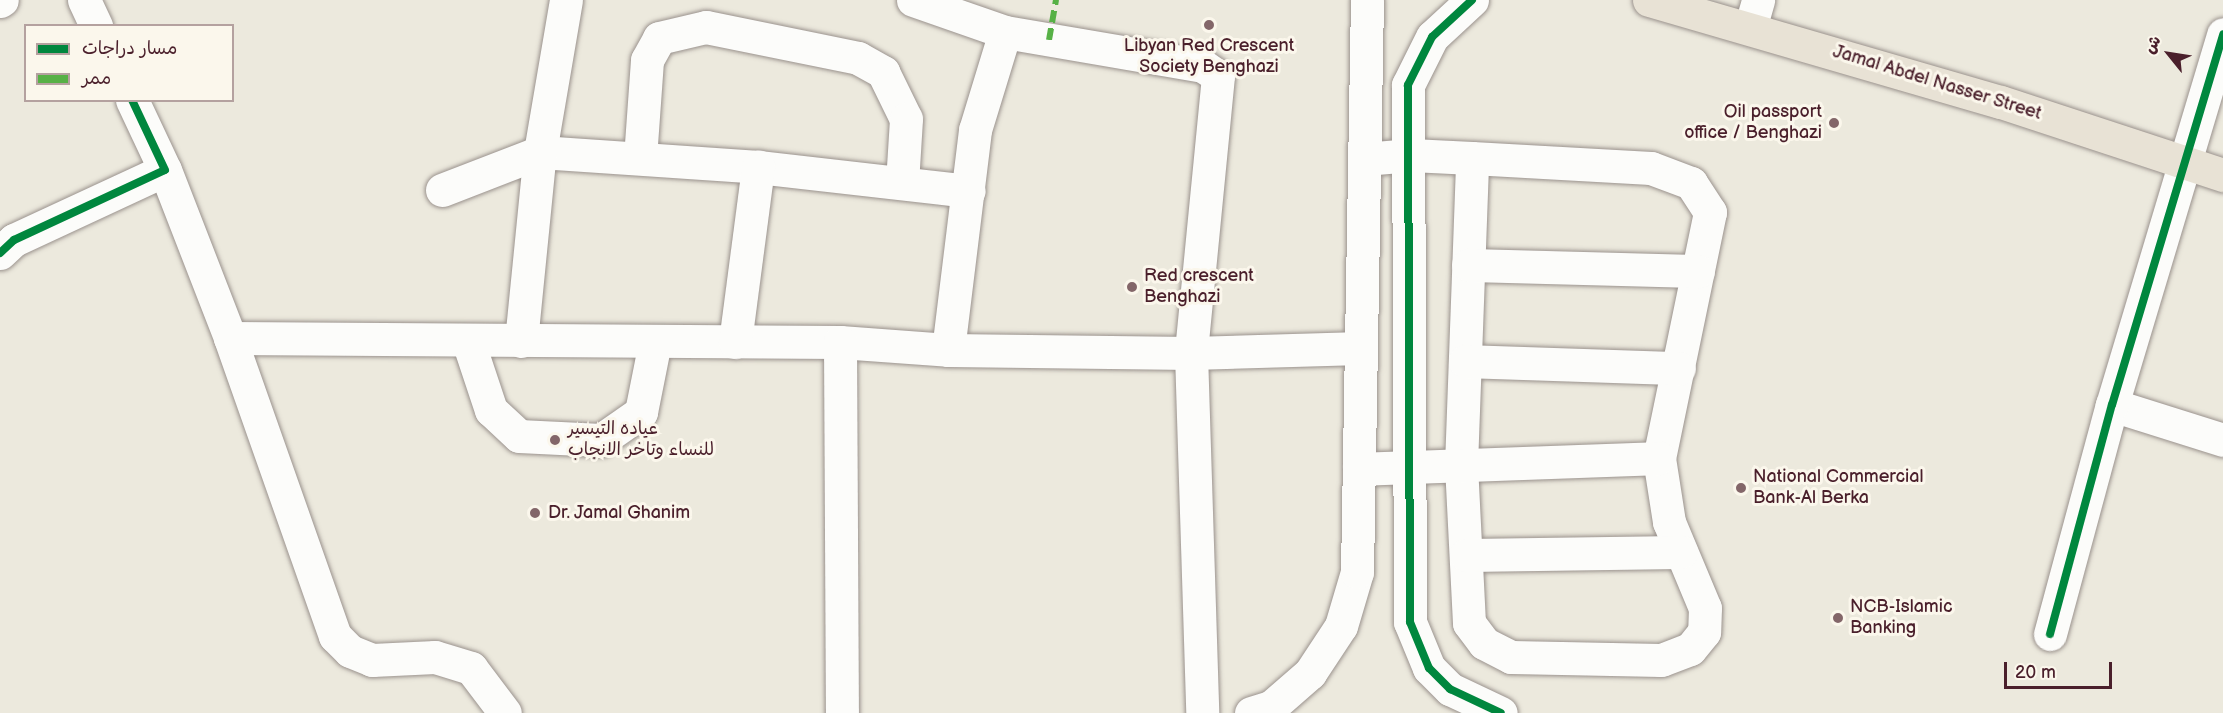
<!DOCTYPE html>
<html>
<head>
<meta charset="utf-8">
<style>
  body { margin:0 }
  #map { position:relative; width:2223px; height:713px; overflow:hidden; background:#ece9dd; font-family:"Balsamiq Sans","Playpen Sans Arabic",sans-serif }
  div>[style] { position:absolute }
  [style*='--x'] { left:calc(var(--x)*1px); top:calc(var(--y)*1px); width:calc(var(--w)*1px); rotate:calc(var(--a)*1deg) }
  .roads { filter:drop-shadow(0 0 2px #9a928d) drop-shadow(0 0 2px #9a928d) }
  .minor>* { height:33px; margin:-16.5px; padding:0 16.5px; transform-origin:16.5px; border-radius:16.5px; background:#fcfcfa }
  .major>* { height:33px; margin:-16.5px; padding:0 16.5px; transform-origin:16.5px; border-radius:16.5px; background:#e8e2d5 }
  .quiet>* { height:6px; margin-top:-3px; transform-origin:0; background:repeating-linear-gradient(90deg,#57b146 0 12px,transparent 0 18px) }
  .cycleway>* { height:8px; margin:-4px; padding:0 4px; transform-origin:4px; border-radius:4px; background:#00873e }
  .dots>* { width:16px; height:16px; translate:-50% -50%; box-sizing:border-box; border:3px solid #fbf7ec; border-radius:50% }
  span { translate:-50% -50%; white-space:nowrap; text-align:center; line-height:1.15; -webkit-text-stroke:6px #fbf7ec; paint-order:stroke }
  .poi-label { font-size:18px; color:#4a1f2b }
  .right { translate:-100% -50%; text-align:right }
  .left { translate:0 -50%; text-align:left }
  .street-label { font-size:18px; color:#4a1f2b }
  .legend { position:absolute; left:24px; top:24px; width:210px; height:78px; box-sizing:border-box; background:#fbf7ec; border:2px solid #b4a19f; margin:0; padding:8px 10px; list-style:none; font-size:18px; color:#4a1f2b }
  .legend li { display:flex; align-items:center; gap:12px; height:30px }
  .legend b { width:30px; border:2px solid #b4a19f }
  .north { position:absolute; left:2139px; top:24px; width:60px; height:60px; -webkit-text-stroke:4px #fbf7ec; paint-order:stroke; rotate:300deg; font-size:16px; font-weight:700; line-height:24px; text-align:center; color:#4a1f2b }
  .north::after { content:''; display:block; margin:auto; width:21px; height:27px; background:#4a1f2b; clip-path:polygon(50% 0,100% 100%,50% 72%,0 100%) }
  .scale { position:absolute; left:2004px; top:662px; width:108px; height:27px; box-sizing:border-box; border:3px solid #4a1f2b; border-top:0; padding-left:8px; font-size:18px; line-height:21px; white-space:nowrap; color:#4a1f2b; -webkit-text-stroke:4px #fbf7ec; paint-order:stroke }
</style>
</head>
<body>
<div id="map">
  <div class="roads">
    <div class="minor">
      <i style="--x:84;--y:0;--w:29;--a:65"></i>
      <i style="--x:913;--y:0;--w:97;--a:19.2"></i>
      <i style="--x:1005;--y:32;--w:201;--a:9.7"></i>
      <i style="--x:1203;--y:66;--w:18;--a:34"></i>
      <i style="--x:1218;--y:76;--w:278;--a:95.6"></i>
      <i style="--x:1191;--y:353;--w:360;--a:88.2"></i>
      <i style="--x:1472;--y:0;--w:54;--a:137.2"></i>
      <i style="--x:1432;--y:37;--w:54;--a:116.6"></i>
      <i style="--x:1408;--y:85;--w:537;--a:89.79"></i>
      <i style="--x:1410;--y:622;--w:50;--a:67.6"></i>
      <i style="--x:1429;--y:668;--w:30;--a:45"></i>
      <i style="--x:1450;--y:689;--w:56;--a:25.2"></i>
      <i style="--x:0;--y:1;--w:2;--a:-27"></i>
      <i style="--x:1751;--y:25;--w:26;--a:-74"></i>
      <i style="--x:132;--y:100;--w:77;--a:64.8"></i>
      <i style="--x:165;--y:170;--w:180;--a:68.8"></i>
      <i style="--x:230;--y:338;--w:316;--a:70.6"></i>
      <i style="--x:335;--y:636;--w:21;--a:45"></i>
      <i style="--x:350;--y:651;--w:24;--a:22"></i>
      <i style="--x:372;--y:660;--w:63;--a:-2.7"></i>
      <i style="--x:435;--y:657;--w:38;--a:17"></i>
      <i style="--x:471;--y:668;--w:56;--a:52.9"></i>
      <i style="--x:640;--y:158;--w:98;--a:-85.9"></i>
      <i style="--x:647;--y:60;--w:25;--a:-61"></i>
      <i style="--x:659;--y:38;--w:48;--a:-13.2"></i>
      <i style="--x:706;--y:27;--w:155;--a:11.5"></i>
      <i style="--x:858;--y:58;--w:29;--a:29"></i>
      <i style="--x:883;--y:72;--w:52;--a:63.9"></i>
      <i style="--x:906;--y:119;--w:64;--a:93.6"></i>
      <i style="--x:1364;--y:159;--w:47;--a:-4.9"></i>
      <i style="--x:1411;--y:155;--w:61;--a:2.8"></i>
      <i style="--x:1472;--y:158;--w:179;--a:3.2"></i>
      <i style="--x:1651;--y:168;--w:43;--a:20.6"></i>
      <i style="--x:1691;--y:183;--w:35;--a:57"></i>
      <i style="--x:1710;--y:212;--w:251;--a:101.7"></i>
      <i style="--x:1659;--y:458;--w:65;--a:81.1"></i>
      <i style="--x:1669;--y:522;--w:93;--a:67.3"></i>
      <i style="--x:1705;--y:608;--w:24;--a:92"></i>
      <i style="--x:1704;--y:632;--w:22;--a:129"></i>
      <i style="--x:1690;--y:649;--w:31;--a:159"></i>
      <i style="--x:1661;--y:660;--w:150;--a:-178.9"></i>
      <i style="--x:1511;--y:657;--w:30;--a:-153"></i>
      <i style="--x:1484;--y:643;--w:25;--a:-127"></i>
      <i style="--x:1469;--y:623;--w:158;--a:-92.9"></i>
      <i style="--x:1461;--y:465;--w:307;--a:-87.9"></i>
      <i style="--x:442;--y:190;--w:105;--a:-21.2"></i>
      <i style="--x:540;--y:152;--w:219;--a:3.9"></i>
      <i style="--x:758;--y:167;--w:212;--a:6.5"></i>
      <i style="--x:0;--y:253;--w:19;--a:-43"></i>
      <i style="--x:14;--y:240;--w:166;--a:-24.9"></i>
      <i style="--x:1468;--y:265;--w:230;--a:1.5"></i>
      <i style="--x:230;--y:338;--w:610;--a:0.38"></i>
      <i style="--x:840;--y:342;--w:108;--a:4.2"></i>
      <i style="--x:948;--y:350;--w:243;--a:0.7"></i>
      <i style="--x:1191;--y:353;--w:170;--a:-1.7"></i>
      <i style="--x:468;--y:341;--w:73;--a:71.6"></i>
      <i style="--x:491;--y:410;--w:38;--a:43"></i>
      <i style="--x:519;--y:436;--w:82;--a:2.8"></i>
      <i style="--x:601;--y:440;--w:49;--a:-35"></i>
      <i style="--x:641;--y:412;--w:71;--a:-78.7"></i>
      <i style="--x:521;--y:341;--w:190;--a:-84.3"></i>
      <i style="--x:540;--y:152;--w:154;--a:-80.3"></i>
      <i style="--x:735;--y:342;--w:177;--a:-82.5"></i>
      <i style="--x:840;--y:342;--w:371;--a:89.7"></i>
      <i style="--x:948;--y:350;--w:222;--a:-83"></i>
      <i style="--x:975;--y:130;--w:102;--a:-73"></i>
      <i style="--x:1465;--y:361;--w:214;--a:1.9"></i>
      <i style="--x:2112;--y:405;--w:116;--a:17.5"></i>
      <i style="--x:1359;--y:469;--w:300;--a:-2.1"></i>
      <i style="--x:1466;--y:555;--w:215;--a:-0.8"></i>
      <i style="--x:2050;--y:634;--w:237;--a:-74.9"></i>
      <i style="--x:2112;--y:405;--w:387;--a:-73.3"></i>
      <i style="--x:1251;--y:713;--w:21;--a:-17"></i>
      <i style="--x:1271;--y:707;--w:52;--a:-41.1"></i>
      <i style="--x:1310;--y:673;--w:56;--a:-56.6"></i>
      <i style="--x:1341;--y:626;--w:56;--a:-73.5"></i>
      <i style="--x:1357;--y:572;--w:572;--a:-89"></i>
    </div>
    <div class="major">
      <i style="--x:1649;--y:0;--w:366;--a:16.2"></i>
      <i style="--x:2001;--y:102;--w:234;--a:18.2"></i>
    </div>
  </div>
  <div class="quiet">
    <i style="--x:1049;--y:40;--w:41;--a:-80.1"></i>
  </div>
  <div class="cycleway">
    <i style="--x:1472;--y:0;--w:54;--a:137.2"></i>
    <i style="--x:1432;--y:37;--w:54;--a:116.6"></i>
    <i style="--x:1408;--y:85;--w:537;--a:89.79"></i>
    <i style="--x:1410;--y:622;--w:50;--a:67.6"></i>
    <i style="--x:1429;--y:668;--w:30;--a:45"></i>
    <i style="--x:1450;--y:689;--w:56;--a:25.2"></i>
    <i style="--x:0;--y:253;--w:19;--a:-43"></i>
    <i style="--x:14;--y:240;--w:166;--a:-24.9"></i>
    <i style="--x:165;--y:170;--w:77;--a:-115.2"></i>
    <i style="--x:2050;--y:634;--w:237;--a:-74.9"></i>
    <i style="--x:2112;--y:405;--w:387;--a:-73.3"></i>
  </div>
  <div class="dots">
    <i style="left:1209px;top:25px;background:#836669"></i>
    <i style="left:1834px;top:123px;background:#836669"></i>
    <i style="left:1132px;top:287px;background:#836669"></i>
    <i style="left:555px;top:440px;background:#836669"></i>
    <i style="left:1741px;top:488px;background:#836669"></i>
    <i style="left:535px;top:513px;background:#836669"></i>
    <i style="left:1838px;top:618px;background:#836669"></i>
  </div>
  <div class="poi-label">
    <span style="left:1209px;top:57px">Libyan Red Crescent<br>Society Benghazi</span>
    <span class="right" style="left:1822px;top:123px">Oil passport<br>office / Benghazi</span>
    <span class="left" style="left:1144px;top:287px">Red crescent<br>Benghazi</span>
    <span class="left" style="left:568px;top:440px">عياده التيسير<br>للنساء وتاخر الانجاب</span>
    <span class="left" style="left:1753px;top:488px">National Commercial<br>Bank-Al Berka</span>
    <span class="left" style="left:548px;top:513px">Dr. Jamal Ghanim</span>
    <span class="left" style="left:1850px;top:618px">NCB-Islamic<br>Banking</span>
  </div>
  <div class="street-label">
    <span style="left:1937px;top:83px;rotate:17deg">Jamal Abdel Nasser Street</span>
  </div>
  <ul class="legend">
  <li><b style="height:8px;background:#00873e"></b>مسار دراجات</li>
  <li><b style="height:8px;background:#57b146"></b>ممر</li>
  </ul>
  <div class="north">ش</div>
  <div class="scale">20 m</div>
</div>
</body>
</html>
